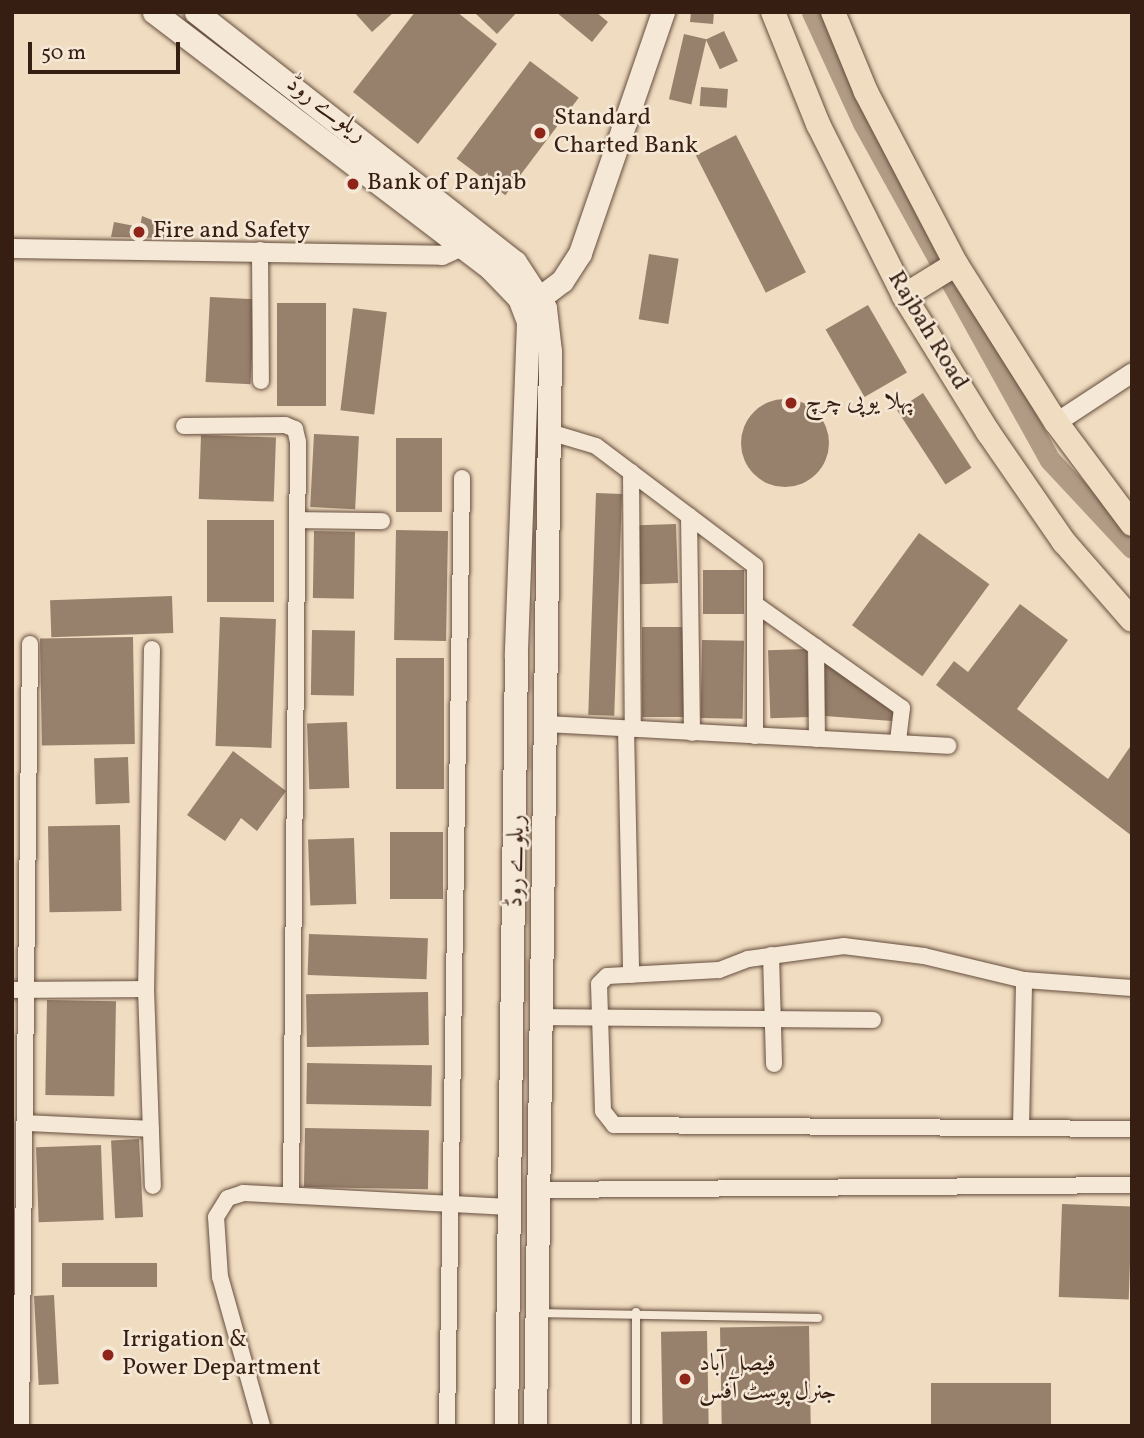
<!DOCTYPE html>
<html>
<head>
<meta charset="utf-8">
<style>
  body { margin:0 }
  #map { position:relative; width:1144px; height:1438px; overflow:hidden; background:#f0dcc0; font-family:Vollkorn,Amiri,serif }
  div>[style] { position:absolute }
  [style*='--x'] { left:calc(var(--x)*1px); top:calc(var(--y)*1px); width:calc(var(--w)*1px); rotate:calc(var(--a)*1deg) }
  .canal>* { height:21px; margin:-10.5px; padding:0 10.5px; transform-origin:10.5px; border-radius:10.5px; background:#b19b85 }
  .building>* { inset:0; background:#97816c; transform-origin:0 0 }
  .round { border-radius:50% }
  .roads { filter:drop-shadow(0 0 2px #654e3e) drop-shadow(0 0 2px #654e3e) }
  .service>* { height:8px; margin:-4px; padding:0 4px; transform-origin:4px; border-radius:4px; background:#f5e8d6 }
  .minor>* { height:16px; margin:-8px; padding:0 8px; transform-origin:8px; border-radius:8px; background:#f5e8d6 }
  .tertiary>* { height:19px; margin:-9.5px; padding:0 9.5px; transform-origin:9.5px; border-radius:9.5px; background:#f5e8d6 }
  .secondary>* { height:23px; margin:-11.5px; padding:0 11.5px; transform-origin:11.5px; border-radius:11.5px; background:#f5e8d6 }
  .primary>* { height:24px; margin:-12px; padding:0 12px; transform-origin:12px; border-radius:12px; background:#f0dcc0 }
  .dots>* { width:19px; height:19px; translate:-50% -50%; box-sizing:border-box; border:4px solid #f5e8d6; border-radius:50% }
  span { translate:-50% -50%; white-space:nowrap; text-align:center; line-height:1.15; -webkit-text-stroke:5px #f5e8d6; paint-order:stroke }
  .street-label { font-size:24px; color:#371e12 }
  .poi-label { font-size:24px; color:#371e12 }
  .left { translate:0 -50%; text-align:left }
  .frame { position:absolute; inset:0; border:14px solid #371e12; pointer-events:none }
  .scale { position:absolute; left:28px; top:42px; width:152px; height:32px; box-sizing:border-box; border:4px solid #371e12; border-top:0; padding-left:9px; font-size:21px; line-height:24px; white-space:nowrap; color:#371e12; -webkit-text-stroke:5px #f5e8d6; paint-order:stroke }
</style>
</head>
<body>
<div id="map">
  <div class="canal">
    <i style="--x:812;--y:12;--w:122;--a:65.3"></i>
    <i style="--x:863;--y:123;--w:385;--a:61"></i>
    <i style="--x:1050;--y:460;--w:120;--a:47"></i>
  </div>
  <div class="building">
    <i style="clip-path:polygon(354px 12px,394px 12px,372px 32px)"></i>
    <i style="clip-path:polygon(415px 12px,457px 12px,497px 44px,418px 144px,353px 92px)"></i>
    <i style="clip-path:polygon(474px 12px,517px 12px,497px 34px)"></i>
    <i style="clip-path:polygon(556px 12px,596px 12px,608px 22px,592px 42px)"></i>
    <i style="clip-path:polygon(691px 12px,714px 12px,713px 24px,690px 22px)"></i>
    <i style="left:724px;top:31px;width:33px;height:20px;rotate:65deg"></i>
    <i style="left:684px;top:34px;width:23px;height:67px;rotate:13deg"></i>
    <i style="left:530px;top:61px;width:61px;height:122px;rotate:37deg"></i>
    <i style="left:701px;top:87px;width:27px;height:19px;rotate:4deg"></i>
    <i style="left:736px;top:135px;width:154px;height:45px;rotate:63deg"></i>
    <i style="clip-path:polygon(142px 216px,167px 226px,164px 238px,111px 237px,114px 222px,140px 227px)"></i>
    <i style="left:649px;top:254px;width:30px;height:66px;rotate:9deg"></i>
    <i style="left:210px;top:297px;width:45px;height:85px;rotate:3deg"></i>
    <i style="left:277px;top:303px;width:49px;height:103px"></i>
    <i style="left:868px;top:305px;width:78px;height:49px;rotate:60deg"></i>
    <i style="left:353px;top:308px;width:34px;height:103px;rotate:7deg"></i>
    <i style="left:923px;top:393px;width:89px;height:31px;rotate:57deg"></i>
    <i class="round" style="left:741px;top:399px;width:88px;height:88px"></i>
    <i style="left:314px;top:434px;width:45px;height:73px;rotate:3deg"></i>
    <i style="left:201px;top:435px;width:75px;height:64px;rotate:2deg"></i>
    <i style="left:396px;top:438px;width:46px;height:74px"></i>
    <i style="left:596px;top:493px;width:26px;height:222px;rotate:2deg"></i>
    <i style="left:207px;top:520px;width:67px;height:82px"></i>
    <i style="left:676px;top:524px;width:59px;height:38px;rotate:88deg"></i>
    <i style="left:396px;top:530px;width:52px;height:110px;rotate:1deg"></i>
    <i style="left:314px;top:531px;width:41px;height:67px;rotate:1deg"></i>
    <i style="left:919px;top:533px;width:87px;height:114px;rotate:36deg"></i>
    <i style="left:703px;top:570px;width:41px;height:44px"></i>
    <i style="left:172px;top:596px;width:37px;height:122px;rotate:88deg"></i>
    <i style="clip-path:polygon(1020px 604px,1068px 640px,1017px 709px,1108px 779px,1132px 744px,1132px 836px,936px 685px,954px 661px,968px 672px)"></i>
    <i style="left:220px;top:617px;width:56px;height:129px;rotate:2deg"></i>
    <i style="left:642px;top:627px;width:42px;height:90px"></i>
    <i style="left:312px;top:630px;width:43px;height:65px;rotate:1deg"></i>
    <i style="left:133px;top:637px;width:107px;height:93px;rotate:89deg"></i>
    <i style="left:702px;top:640px;width:42px;height:78px;rotate:1deg"></i>
    <i style="left:807px;top:649px;width:68px;height:39px;rotate:88deg"></i>
    <i style="left:444px;top:658px;width:131px;height:48px;rotate:90deg"></i>
    <i style="clip-path:polygon(822px 660px,894px 711px,892px 721px,825px 716px)"></i>
    <i style="left:347px;top:722px;width:66px;height:40px;rotate:88deg"></i>
    <i style="clip-path:polygon(233px 751px,286px 791px,257px 831px,241px 818px,225px 841px,187px 815px)"></i>
    <i style="left:128px;top:757px;width:46px;height:34px;rotate:88deg"></i>
    <i style="left:120px;top:825px;width:86px;height:72px;rotate:89deg"></i>
    <i style="left:390px;top:832px;width:53px;height:67px"></i>
    <i style="left:354px;top:838px;width:66px;height:46px;rotate:88deg"></i>
    <i style="left:309px;top:934px;width:119px;height:41px;rotate:2deg"></i>
    <i style="left:428px;top:992px;width:53px;height:122px;rotate:89deg"></i>
    <i style="left:47px;top:1000px;width:69px;height:95px;rotate:1deg"></i>
    <i style="left:307px;top:1063px;width:125px;height:41px;rotate:1deg"></i>
    <i style="left:305px;top:1128px;width:124px;height:59px;rotate:1deg"></i>
    <i style="left:139px;top:1139px;width:78px;height:28px;rotate:87deg"></i>
    <i style="left:101px;top:1145px;width:75px;height:65px;rotate:88deg"></i>
    <i style="left:1062px;top:1204px;width:70px;height:93px;rotate:2deg"></i>
    <i style="left:62px;top:1263px;width:95px;height:24px"></i>
    <i style="left:54px;top:1295px;width:89px;height:20px;rotate:87deg"></i>
    <i style="left:809px;top:1326px;width:100px;height:89px;rotate:89deg"></i>
    <i style="left:707px;top:1331px;width:95px;height:46px;rotate:89deg"></i>
    <i style="left:931px;top:1383px;width:120px;height:43px"></i>
  </div>
  <div class="roads">
    <div class="service">
      <i style="--x:636;--y:1312;--w:114;--a:90"></i>
      <i style="--x:538;--y:1313;--w:280;--a:1"></i>
    </div>
    <div class="minor">
      <i style="--x:260;--y:250;--w:131;--a:89.6"></i>
      <i style="--x:184;--y:426;--w:101;--a:-0.6"></i>
      <i style="--x:285;--y:425;--w:11;--a:22"></i>
      <i style="--x:295;--y:429;--w:13;--a:77"></i>
      <i style="--x:298;--y:442;--w:753;--a:90.53"></i>
      <i style="--x:546;--y:431;--w:52;--a:16.7"></i>
      <i style="--x:596;--y:446;--w:199;--a:37"></i>
      <i style="--x:755;--y:566;--w:170;--a:90"></i>
      <i style="--x:631;--y:472;--w:257;--a:89.6"></i>
      <i style="--x:689;--y:516;--w:217;--a:89.2"></i>
      <i style="--x:297;--y:520;--w:85;--a:0.7"></i>
      <i style="--x:755;--y:604;--w:180;--a:35.3"></i>
      <i style="--x:902;--y:708;--w:35;--a:97"></i>
      <i style="--x:816;--y:647;--w:92;--a:89.4"></i>
      <i style="--x:152;--y:649;--w:340;--a:91"></i>
      <i style="--x:146;--y:989;--w:197;--a:88"></i>
      <i style="--x:545;--y:724;--w:404;--a:3.1"></i>
      <i style="--x:626;--y:729;--w:246;--a:88.8"></i>
      <i style="--x:771;--y:955;--w:109;--a:88.4"></i>
      <i style="--x:1132;--y:988;--w:108;--a:-175.8"></i>
      <i style="--x:1024;--y:980;--w:103;--a:-166.5"></i>
      <i style="--x:924;--y:956;--w:81;--a:-172.9"></i>
      <i style="--x:844;--y:946;--w:97;--a:172.3"></i>
      <i style="--x:748;--y:959;--w:31;--a:159"></i>
      <i style="--x:719;--y:970;--w:112;--a:176.9"></i>
      <i style="--x:607;--y:976;--w:11;--a:135"></i>
      <i style="--x:599;--y:984;--w:127;--a:88.2"></i>
      <i style="--x:603;--y:1111;--w:18;--a:52"></i>
      <i style="--x:614;--y:1125;--w:518;--a:0.44"></i>
      <i style="--x:12;--y:990;--w:134;--a:-0.4"></i>
      <i style="--x:541;--y:1017;--w:332;--a:0.5"></i>
      <i style="--x:26;--y:1123;--w:125;--a:2.7"></i>
      <i style="--x:1021;--y:1128;--w:148;--a:-88.8"></i>
      <i style="--x:540;--y:1190;--w:592;--a:-0.48"></i>
      <i style="--x:21;--y:1426;--w:782;--a:-89.34"></i>
      <i style="--x:262;--y:1426;--w:155;--a:-105.7"></i>
      <i style="--x:220;--y:1277;--w:60;--a:-93.8"></i>
      <i style="--x:216;--y:1217;--w:22;--a:-58"></i>
      <i style="--x:228;--y:1198;--w:16;--a:-18"></i>
      <i style="--x:243;--y:1193;--w:268;--a:3"></i>
      <i style="--x:447;--y:1426;--w:948;--a:-89.09"></i>
    </div>
    <div class="tertiary">
      <i style="--x:12;--y:248;--w:430;--a:0.9"></i>
      <i style="--x:442;--y:255;--w:21;--a:-25"></i>
      <i style="--x:1056;--y:422;--w:91;--a:-33.3"></i>
    </div>
    <div class="secondary">
      <i style="--x:154;--y:12;--w:422;--a:37.3"></i>
      <i style="--x:490;--y:268;--w:42;--a:46"></i>
      <i style="--x:519;--y:298;--w:26;--a:69"></i>
      <i style="--x:528;--y:322;--w:332;--a:92.1"></i>
      <i style="--x:516;--y:654;--w:772;--a:90.74"></i>
      <i style="--x:196;--y:12;--w:405;--a:38.1"></i>
      <i style="--x:515;--y:262;--w:55;--a:56.9"></i>
      <i style="--x:545;--y:308;--w:43;--a:83.4"></i>
      <i style="--x:550;--y:351;--w:1075;--a:90.8"></i>
      <i style="--x:530;--y:305;--w:40;--a:-37"></i>
      <i style="--x:562;--y:281;--w:33;--a:-57"></i>
      <i style="--x:580;--y:253;--w:255;--a:-71"></i>
    </div>
    <div class="primary">
      <i style="--x:773;--y:12;--w:121;--a:68.1"></i>
      <i style="--x:818;--y:124;--w:192;--a:63.4"></i>
      <i style="--x:904;--y:296;--w:160;--a:58.3"></i>
      <i style="--x:988;--y:432;--w:134;--a:55.4"></i>
      <i style="--x:1064;--y:542;--w:103;--a:48.9"></i>
      <i style="--x:833;--y:12;--w:87;--a:67.6"></i>
      <i style="--x:866;--y:92;--w:194;--a:62.4"></i>
      <i style="--x:956;--y:264;--w:187;--a:57.7"></i>
      <i style="--x:1056;--y:422;--w:127;--a:53.3"></i>
      <i style="--x:904;--y:296;--w:61;--a:-31.6"></i>
    </div>
  </div>
  <div class="dots">
    <i style="left:540px;top:133px;background:#8f2418"></i>
    <i style="left:353px;top:184px;background:#8f2418"></i>
    <i style="left:139px;top:232px;background:#8f2418"></i>
    <i style="left:791px;top:403px;background:#8f2418"></i>
    <i style="left:108px;top:1355px;background:#8f2418"></i>
    <i style="left:685px;top:1379px;background:#8f2418"></i>
  </div>
  <div class="street-label">
    <span style="left:326px;top:110px;rotate:37deg">ریلوے روڈ</span>
    <span style="left:927px;top:331px;rotate:59deg">Rajbah Road</span>
    <span style="left:517px;top:861px;rotate:-89deg">ریلوے روڈ</span>
  </div>
  <div class="poi-label">
    <span class="left" style="left:554px;top:133px">Standard<br>Charted Bank</span>
    <span class="left" style="left:367px;top:184px">Bank of Panjab</span>
    <span class="left" style="left:153px;top:232px">Fire and Safety</span>
    <span class="left" style="left:805px;top:403px">پہلا یوپی چرچ</span>
    <span class="left" style="left:122px;top:1355px">Irrigation &amp;<br>Power Department</span>
    <span class="left" style="left:699px;top:1379px">فیصل آباد<br>جنرل پوسٹ آفس</span>
  </div>
  <div class="frame"></div>
  <div class="scale">50 m</div>
</div>
</body>
</html>
